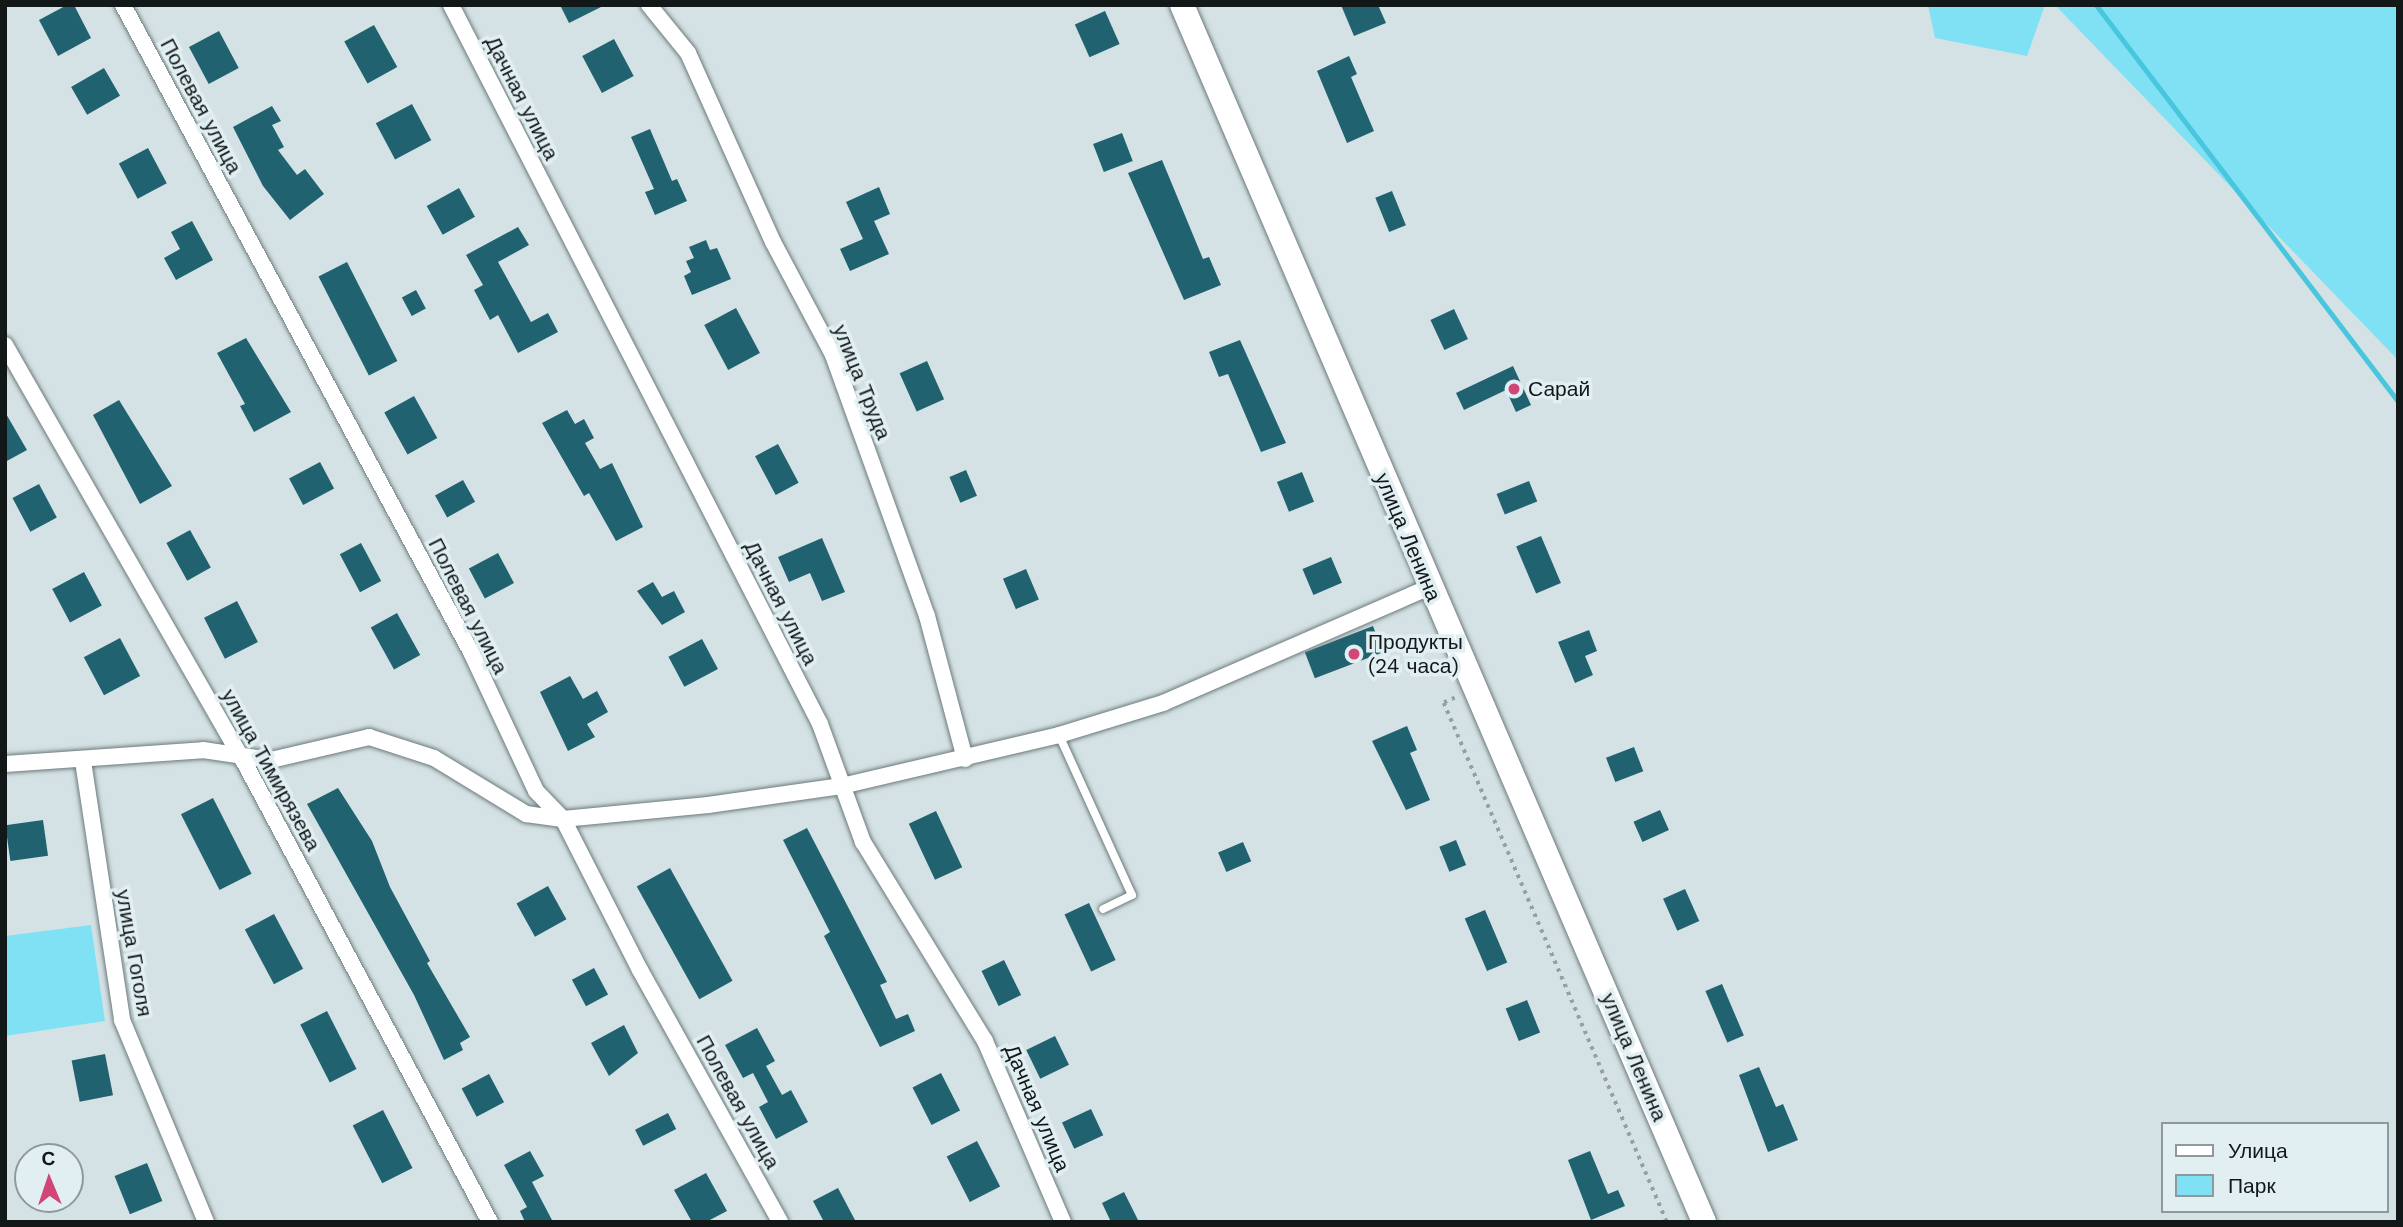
<!DOCTYPE html>
<html>
<head>
<meta charset="utf-8">
<style>
  body { margin:0 }
  #map { position:relative; width:2403px; height:1227px; overflow:hidden; background:#d4e2e5; font-family:"Work Sans",sans-serif }
  div>[style] { position:absolute }
  [style*='--x'] { left:calc(var(--x)*1px); top:calc(var(--y)*1px); width:calc(var(--w)*1px); rotate:calc(var(--a)*1deg) }
  .green>* { inset:0; background:#80e1f4 }
  .stream>* { height:5px; margin:-2.5px; padding:0 2.5px; transform-origin:2.5px; border-radius:2.5px; background:#48c6de }
  .building>* { inset:0; background:#20626f; transform-origin:0 0 }
  .path>* { height:3.5px; margin-top:-1.75px; transform-origin:0; background:repeating-linear-gradient(90deg,#95a0a2 0 3.5px,transparent 0 8.5px) }
  .roads { filter:drop-shadow(0 0 2px #6d7a7c) drop-shadow(0 0 2px #6d7a7c) }
  .service>* { height:8px; margin:-4px; padding:0 4px; transform-origin:4px; border-radius:4px; background:#fff }
  .minor>* { height:16px; margin:-8px; padding:0 8px; transform-origin:8px; border-radius:8px; background:#fff }
  .primary>* { height:24px; margin:-12px; padding:0 12px; transform-origin:12px; border-radius:12px; background:#fff }
  .dots>* { width:19px; height:19px; translate:-50% -50%; box-sizing:border-box; border:4px solid #e1eff2; border-radius:50% }
  span { translate:-50% -50%; white-space:nowrap; text-align:center; line-height:1.15; -webkit-text-stroke:7px #e1eff2; paint-order:stroke }
  .street-label { font-size:21px; color:#121718 }
  .poi-label { font-size:21px; color:#121718 }
  .left { translate:0 -50%; text-align:left }
  .frame { position:absolute; inset:0; border:7px solid #121718; pointer-events:none }
  .legend { position:absolute; left:2161px; top:1122px; width:228px; height:91px; box-sizing:border-box; background:#e1eff2; border:2px solid #8e999b; margin:0; padding:9px 12px; list-style:none; font-size:21px; color:#121718 }
  .legend li { display:flex; align-items:center; gap:14px; height:35px }
  .legend b { width:35px; border:2px solid #8e999b }
  .north { position:absolute; left:14px; top:1143px; width:70px; height:70px; box-sizing:border-box; background:#e1eff2; border:2px solid #8e999b; border-radius:50%; rotate:358deg; font-size:19px; font-weight:700; line-height:28px; text-align:center; color:#121718 }
  .north::after { content:''; display:block; margin:auto; width:24px; height:32px; background:#d14577; clip-path:polygon(50% 0,100% 100%,50% 72%,0 100%) }
</style>
</head>
<body>
<div id="map">
  <div class="green">
    <i style="clip-path:polygon(1928px 5px,2045px 5px,2027px 56px,1935px 38px)"></i>
    <i style="clip-path:polygon(2055px 5px,2398px 5px,2398px 360px)"></i>
    <i style="clip-path:polygon(91px 925px,105px 1021px,5px 1036px,5px 936px)"></i>
  </div>
  <div class="stream">
    <i style="--x:2096;--y:5;--w:499;--a:52.7"></i>
  </div>
  <div class="building">
    <i style="clip-path:polygon(67px 5px,74px 5px,91px 38px,58px 56px,39px 20px)"></i>
    <i style="clip-path:polygon(560px 5px,605px 5px,569px 23px)"></i>
    <i style="clip-path:polygon(1341px 5px,1378px 5px,1386px 23px,1354px 36px)"></i>
    <i style="left:1105px;top:11px;width:36px;height:33px;rotate:66deg"></i>
    <i style="left:374px;top:25px;width:48px;height:34px;rotate:61deg"></i>
    <i style="left:219px;top:31px;width:42px;height:34px;rotate:62deg"></i>
    <i style="left:614px;top:39px;width:42px;height:36px;rotate:62deg"></i>
    <i style="clip-path:polygon(1349px 56px,1357px 74px,1351px 77px,1374px 131px,1347px 143px,1317px 71px)"></i>
    <i style="left:104px;top:68px;width:32px;height:38px;rotate:60deg"></i>
    <i style="left:412px;top:104px;width:41px;height:41px;rotate:62deg"></i>
    <i style="clip-path:polygon(272px 106px,281px 121px,272px 125px,284px 147px,278px 150px,297px 175px,305px 169px,324px 194px,290px 220px,263px 186px,233px 127px)"></i>
    <i style="clip-path:polygon(650px 129px,672px 181px,677px 179px,687px 201px,655px 215px,645px 192px,654px 189px,631px 137px)"></i>
    <i style="left:1122px;top:133px;width:30px;height:31px;rotate:69deg"></i>
    <i style="left:148px;top:148px;width:40px;height:33px;rotate:62deg"></i>
    <i style="clip-path:polygon(1162px 160px,1203px 259px,1209px 257px,1221px 285px,1184px 300px,1128px 173px)"></i>
    <i style="clip-path:polygon(879px 187px,890px 214px,874px 221px,889px 254px,850px 271px,840px 249px,863px 239px,846px 202px)"></i>
    <i style="left:459px;top:188px;width:33px;height:37px;rotate:61deg"></i>
    <i style="left:1392px;top:191px;width:37px;height:18px;rotate:68deg"></i>
    <i style="clip-path:polygon(192px 221px,213px 260px,176px 280px,164px 258px,180px 249px,171px 232px)"></i>
    <i style="clip-path:polygon(518px 227px,529px 245px,498px 262px,531px 322px,548px 313px,558px 332px,518px 353px,498px 315px,490px 320px,474px 290px,483px 285px,466px 255px)"></i>
    <i style="clip-path:polygon(706px 240px,710px 250px,717px 248px,731px 279px,692px 295px,684px 276px,691px 272px,686px 261px,694px 258px,689px 247px)"></i>
    <i style="left:347px;top:262px;width:111px;height:32px;rotate:63deg"></i>
    <i style="left:416px;top:290px;width:21px;height:16px;rotate:62deg"></i>
    <i style="left:736px;top:308px;width:51px;height:36px;rotate:62deg"></i>
    <i style="left:1454px;top:309px;width:33px;height:26px;rotate:65deg"></i>
    <i style="clip-path:polygon(246px 338px,291px 412px,254px 432px,240px 406px,245px 404px,217px 353px)"></i>
    <i style="clip-path:polygon(1240px 340px,1286px 443px,1261px 452px,1228px 374px,1219px 377px,1209px 352px)"></i>
    <i style="left:927px;top:361px;width:42px;height:30px;rotate:66deg"></i>
    <i style="clip-path:polygon(1513px 366px,1531px 405px,1516px 412px,1506px 390px,1464px 410px,1456px 393px)"></i>
    <i style="left:414px;top:396px;width:48px;height:34px;rotate:61deg"></i>
    <i style="clip-path:polygon(119px 400px,172px 486px,140px 504px,93px 415px)"></i>
    <i style="clip-path:polygon(567px 410px,575px 424px,584px 419px,594px 438px,585px 443px,600px 469px,612px 463px,643px 527px,616px 541px,589px 493px,584px 496px,542px 423px)"></i>
    <i style="clip-path:polygon(5px 412px,27px 450px,5px 462px)"></i>
    <i style="left:778px;top:444px;width:44px;height:26px;rotate:62deg"></i>
    <i style="left:320px;top:462px;width:30px;height:35px;rotate:62deg"></i>
    <i style="left:966px;top:470px;width:28px;height:18px;rotate:67deg"></i>
    <i style="left:1302px;top:472px;width:32px;height:27px;rotate:68deg"></i>
    <i style="left:463px;top:480px;width:25px;height:32px;rotate:61deg"></i>
    <i style="left:1529px;top:481px;width:22px;height:35px;rotate:68deg"></i>
    <i style="left:39px;top:484px;width:38px;height:30px;rotate:62deg"></i>
    <i style="left:190px;top:530px;width:43px;height:27px;rotate:61deg"></i>
    <i style="left:1541px;top:536px;width:51px;height:27px;rotate:67deg"></i>
    <i style="clip-path:polygon(822px 538px,845px 592px,822px 601px,810px 573px,789px 582px,778px 557px)"></i>
    <i style="left:361px;top:543px;width:43px;height:24px;rotate:62deg"></i>
    <i style="left:498px;top:553px;width:34px;height:33px;rotate:62deg"></i>
    <i style="left:1331px;top:557px;width:28px;height:31px;rotate:67deg"></i>
    <i style="left:1026px;top:569px;width:33px;height:25px;rotate:67deg"></i>
    <i style="left:84px;top:572px;width:38px;height:36px;rotate:62deg"></i>
    <i style="clip-path:polygon(653px 582px,662px 597px,674px 591px,685px 612px,662px 625px,637px 591px)"></i>
    <i style="left:237px;top:601px;width:46px;height:37px;rotate:63deg"></i>
    <i style="left:397px;top:613px;width:48px;height:30px;rotate:61deg"></i>
    <i style="left:1373px;top:626px;width:28px;height:73px;rotate:69deg"></i>
    <i style="clip-path:polygon(1589px 630px,1597px 651px,1585px 656px,1593px 675px,1575px 683px,1558px 642px)"></i>
    <i style="left:120px;top:638px;width:43px;height:41px;rotate:62deg"></i>
    <i style="left:702px;top:639px;width:34px;height:38px;rotate:62deg"></i>
    <i style="clip-path:polygon(570px 676px,583px 699px,597px 691px,608px 712px,587px 724px,595px 737px,568px 751px,540px 692px)"></i>
    <i style="clip-path:polygon(1407px 726px,1417px 750px,1410px 753px,1430px 800px,1406px 810px,1372px 741px)"></i>
    <i style="left:1634px;top:747px;width:26px;height:30px;rotate:69deg"></i>
    <i style="clip-path:polygon(338px 788px,372px 841px,390px 887px,430px 961px,427px 963px,470px 1037px,460px 1043px,463px 1050px,444px 1060px,414px 995px,307px 804px)"></i>
    <i style="left:213px;top:798px;width:85px;height:36px;rotate:63deg"></i>
    <i style="left:1660px;top:810px;width:22px;height:29px;rotate:66deg"></i>
    <i style="left:936px;top:811px;width:62px;height:30px;rotate:65deg"></i>
    <i style="left:43px;top:820px;width:36px;height:38px;rotate:82deg"></i>
    <i style="clip-path:polygon(807px 828px,887px 982px,880px 985px,896px 1019px,908px 1014px,915px 1031px,880px 1047px,824px 936px,830px 932px,783px 840px)"></i>
    <i style="left:1456px;top:840px;width:27px;height:18px;rotate:68deg"></i>
    <i style="left:1243px;top:842px;width:21px;height:27px;rotate:67deg"></i>
    <i style="left:670px;top:868px;width:129px;height:38px;rotate:61deg"></i>
    <i style="left:548px;top:886px;width:38px;height:36px;rotate:61deg"></i>
    <i style="left:1685px;top:889px;width:35px;height:24px;rotate:66deg"></i>
    <i style="left:1089px;top:903px;width:63px;height:27px;rotate:65deg"></i>
    <i style="left:1485px;top:910px;width:57px;height:22px;rotate:67deg"></i>
    <i style="left:274px;top:914px;width:62px;height:33px;rotate:62deg"></i>
    <i style="left:1004px;top:960px;width:39px;height:25px;rotate:64deg"></i>
    <i style="left:594px;top:968px;width:30px;height:25px;rotate:62deg"></i>
    <i style="left:1722px;top:984px;width:56px;height:18px;rotate:67deg"></i>
    <i style="left:1527px;top:1000px;width:35px;height:23px;rotate:68deg"></i>
    <i style="left:327px;top:1011px;width:65px;height:30px;rotate:63deg"></i>
    <i style="clip-path:polygon(624px 1025px,638px 1053px,609px 1076px,591px 1043px)"></i>
    <i style="clip-path:polygon(757px 1028px,775px 1061px,766px 1066px,782px 1095px,791px 1090px,808px 1122px,776px 1139px,759px 1107px,768px 1102px,753px 1073px,743px 1078px,725px 1045px)"></i>
    <i style="left:1055px;top:1036px;width:32px;height:32px;rotate:64deg"></i>
    <i style="left:105px;top:1054px;width:42px;height:34px;rotate:79deg"></i>
    <i style="clip-path:polygon(1759px 1067px,1776px 1107px,1783px 1104px,1798px 1140px,1768px 1152px,1739px 1075px)"></i>
    <i style="left:941px;top:1073px;width:42px;height:32px;rotate:63deg"></i>
    <i style="left:489px;top:1074px;width:32px;height:31px;rotate:62deg"></i>
    <i style="left:1091px;top:1109px;width:29px;height:32px;rotate:65deg"></i>
    <i style="left:383px;top:1110px;width:65px;height:34px;rotate:63deg"></i>
    <i style="left:668px;top:1113px;width:18px;height:37px;rotate:63deg"></i>
    <i style="left:977px;top:1141px;width:51px;height:34px;rotate:63deg"></i>
    <i style="clip-path:polygon(530px 1151px,544px 1176px,532px 1182px,553px 1222px,525px 1222px,520px 1211px,527px 1207px,504px 1165px)"></i>
    <i style="clip-path:polygon(1590px 1151px,1608px 1194px,1618px 1190px,1625px 1206px,1591px 1220px,1568px 1160px)"></i>
    <i style="left:147px;top:1163px;width:41px;height:35px;rotate:68deg"></i>
    <i style="clip-path:polygon(706px 1173px,727px 1211px,706px 1222px,692px 1222px,674px 1190px)"></i>
    <i style="clip-path:polygon(838px 1188px,856px 1222px,824px 1222px,813px 1201px)"></i>
    <i style="clip-path:polygon(1124px 1192px,1139px 1222px,1111px 1222px,1102px 1203px)"></i>
  </div>
  <div class="path">
    <i style="--x:1455;--y:698;--w:12;--a:156"></i>
    <i style="--x:1444;--y:703;--w:565;--a:66.75"></i>
  </div>
  <div class="roads">
    <div class="service">
      <i style="--x:1059;--y:735;--w:176;--a:65.5"></i>
      <i style="--x:1132;--y:895;--w:32;--a:154"></i>
    </div>
    <div class="minor">
      <i style="--x:123;--y:5;--w:735;--a:61.73"></i>
      <i style="--x:471;--y:652;--w:153;--a:64.9"></i>
      <i style="--x:536;--y:791;--w:39;--a:46"></i>
      <i style="--x:563;--y:819;--w:169;--a:63"></i>
      <i style="--x:640;--y:970;--w:288;--a:60.9"></i>
      <i style="--x:451;--y:5;--w:808;--a:62.83"></i>
      <i style="--x:820;--y:724;--w:126;--a:70"></i>
      <i style="--x:863;--y:842;--w:233;--a:58.5"></i>
      <i style="--x:985;--y:1041;--w:197;--a:66.7"></i>
      <i style="--x:649;--y:5;--w:62;--a:50.9"></i>
      <i style="--x:688;--y:53;--w:207;--a:65.8"></i>
      <i style="--x:773;--y:242;--w:128;--a:62"></i>
      <i style="--x:833;--y:355;--w:277;--a:70.2"></i>
      <i style="--x:927;--y:616;--w:148;--a:75.1"></i>
      <i style="--x:5;--y:345;--w:476;--a:60.2"></i>
      <i style="--x:242;--y:758;--w:526;--a:61.88"></i>
      <i style="--x:83;--y:761;--w:262;--a:81.4"></i>
      <i style="--x:122;--y:1020;--w:219;--a:67.4"></i>
      <i style="--x:5;--y:764;--w:198;--a:-4"></i>
      <i style="--x:203;--y:750;--w:69;--a:8.4"></i>
      <i style="--x:271;--y:760;--w:101;--a:-13.2"></i>
      <i style="--x:369;--y:737;--w:68;--a:17.9"></i>
      <i style="--x:434;--y:758;--w:108;--a:31.3"></i>
      <i style="--x:526;--y:814;--w:37;--a:8"></i>
      <i style="--x:563;--y:819;--w:146;--a:-5.5"></i>
      <i style="--x:708;--y:805;--w:135;--a:-8.1"></i>
      <i style="--x:842;--y:786;--w:223;--a:-13.2"></i>
      <i style="--x:1059;--y:735;--w:109;--a:-17.1"></i>
      <i style="--x:1163;--y:703;--w:291;--a:-23.5"></i>
    </div>
    <div class="primary">
      <i style="--x:1182;--y:5;--w:1324;--a:66.78"></i>
    </div>
  </div>
  <div class="dots">
    <i style="left:1514px;top:389px;background:#d14577"></i>
    <i style="left:1354px;top:654px;background:#d14577"></i>
  </div>
  <div class="street-label">
    <span style="left:522px;top:98px;rotate:63deg">Дачная улица</span>
    <span style="left:201px;top:106px;rotate:62deg">Полевая улица</span>
    <span style="left:862px;top:382px;rotate:68deg">улица Труда</span>
    <span style="left:1408px;top:537px;rotate:67deg">улица Ленина</span>
    <span style="left:781px;top:603px;rotate:63deg">Дачная улица</span>
    <span style="left:468px;top:606px;rotate:63deg">Полевая улица</span>
    <span style="left:271px;top:770px;rotate:61deg">улица Тимирязева</span>
    <span style="left:134px;top:953px;rotate:80deg">улица Гоголя</span>
    <span style="left:1634px;top:1057px;rotate:67deg">улица Ленина</span>
    <span style="left:738px;top:1102px;rotate:61deg">Полевая улица</span>
    <span style="left:1037px;top:1108px;rotate:67deg">Дачная улица</span>
  </div>
  <div class="poi-label">
    <span class="left" style="left:1528px;top:389px">Сарай</span>
    <span class="left" style="left:1368px;top:654px">Продукты<br>(24 часа)</span>
  </div>
  <div class="frame"></div>
  <ul class="legend">
  <li><b style="height:9px;background:#fff"></b>Улица</li>
  <li><b style="height:19px;background:#80e1f4"></b>Парк</li>
  </ul>
  <div class="north">С</div>
</div>
</body>
</html>
